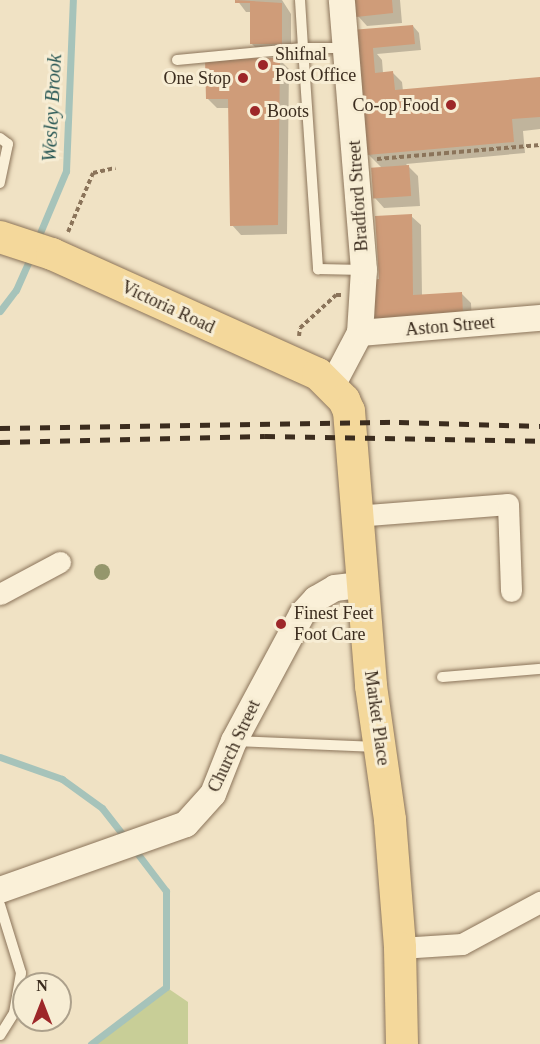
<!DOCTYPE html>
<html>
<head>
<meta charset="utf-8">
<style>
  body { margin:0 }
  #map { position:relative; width:540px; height:1044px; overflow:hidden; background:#f0e2c4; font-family:"Times New Roman",serif }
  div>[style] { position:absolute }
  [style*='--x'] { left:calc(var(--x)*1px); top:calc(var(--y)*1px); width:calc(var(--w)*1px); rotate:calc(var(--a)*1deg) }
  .green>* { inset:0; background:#c8ce97 }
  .shadow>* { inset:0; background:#0003 }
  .stream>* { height:7px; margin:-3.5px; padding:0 3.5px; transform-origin:3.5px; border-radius:3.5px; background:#a6c3ba }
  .building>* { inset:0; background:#cf9c79; transform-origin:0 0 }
  .path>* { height:4px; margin-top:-2px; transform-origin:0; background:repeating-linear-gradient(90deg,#8b745a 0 4.5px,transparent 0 7.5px) }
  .roads { filter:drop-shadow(0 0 2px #8b745a) drop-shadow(0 0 2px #8b745a) }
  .service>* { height:10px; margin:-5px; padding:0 5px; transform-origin:5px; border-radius:5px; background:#faf0d8 }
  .minor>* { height:21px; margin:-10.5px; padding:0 10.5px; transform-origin:10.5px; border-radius:10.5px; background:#faf0d8 }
  .tertiary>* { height:26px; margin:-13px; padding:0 13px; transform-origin:13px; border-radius:13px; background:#faf0d8 }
  .primary>* { height:32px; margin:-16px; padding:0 16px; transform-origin:16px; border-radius:16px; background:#f4d89b }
  .rail>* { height:4.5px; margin-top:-2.25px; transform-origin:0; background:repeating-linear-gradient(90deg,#3b2c1e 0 10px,transparent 0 20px) }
  .trees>* { width:16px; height:16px; margin:-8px; border-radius:50%; background:#95966c }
  .dots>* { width:16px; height:16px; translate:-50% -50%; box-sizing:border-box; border:3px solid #f7edd4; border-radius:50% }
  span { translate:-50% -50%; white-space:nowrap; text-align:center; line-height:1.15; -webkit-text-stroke:6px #f7edd4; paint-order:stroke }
  .poi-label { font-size:18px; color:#3b2c1e }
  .left { translate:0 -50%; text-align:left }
  .right { translate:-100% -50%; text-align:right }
  .street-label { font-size:18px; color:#3b2c1e }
  .water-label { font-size:20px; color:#2d5b58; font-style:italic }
  .north { position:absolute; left:12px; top:972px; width:60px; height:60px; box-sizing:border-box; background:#f7edd4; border:2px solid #aca08b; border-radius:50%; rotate:0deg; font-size:16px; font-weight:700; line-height:24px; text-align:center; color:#3b2c1e }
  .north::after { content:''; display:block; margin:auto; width:21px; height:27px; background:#9d2729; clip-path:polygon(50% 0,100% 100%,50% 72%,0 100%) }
</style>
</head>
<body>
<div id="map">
  <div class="green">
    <i style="clip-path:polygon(166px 987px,188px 1002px,188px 1044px,93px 1044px)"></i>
  </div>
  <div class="shadow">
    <i style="clip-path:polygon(237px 0,282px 0,291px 14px,291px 53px,261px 53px,251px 43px,251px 12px,246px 12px)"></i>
    <i style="clip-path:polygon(356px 0,400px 0,402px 23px,367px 26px,358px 16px)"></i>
    <i style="clip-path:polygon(413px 26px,419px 33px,421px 50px,377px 54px,382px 60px,383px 73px,392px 72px,402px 82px,403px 91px,540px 78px,540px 129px,523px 131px,525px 153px,406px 164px,418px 176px,420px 206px,384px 208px,375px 198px,382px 168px,369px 155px,359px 53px)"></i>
    <i style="clip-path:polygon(279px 59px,289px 69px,287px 234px,241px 235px,232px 225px,230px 108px,217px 108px,207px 98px)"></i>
    <i style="clip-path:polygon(411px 216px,421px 225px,422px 296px,461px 293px,471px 303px,472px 323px,381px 281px)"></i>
  </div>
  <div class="stream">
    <i style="--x:37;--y:240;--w:75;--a:-67.2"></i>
    <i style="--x:66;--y:171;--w:171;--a:-87.7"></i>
    <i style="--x:0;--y:311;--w:26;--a:-53"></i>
    <i style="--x:16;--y:290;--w:37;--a:-66"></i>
    <i style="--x:0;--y:757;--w:66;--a:19.5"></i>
    <i style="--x:62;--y:779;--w:49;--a:35.9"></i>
    <i style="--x:102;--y:808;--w:41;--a:52"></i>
    <i style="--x:91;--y:1044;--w:94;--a:-37.2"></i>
    <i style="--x:166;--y:987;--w:96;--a:-90"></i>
    <i style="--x:166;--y:891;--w:53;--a:-127.3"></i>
  </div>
  <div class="building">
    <i style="clip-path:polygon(235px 0,282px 3px,282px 44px,250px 44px,250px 3px,235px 3px)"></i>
    <i style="clip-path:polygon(355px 0,392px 0,393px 13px,356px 17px)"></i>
    <i style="clip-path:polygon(413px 25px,415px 44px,373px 48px,375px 73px,393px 71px,395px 90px,540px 77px,540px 117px,512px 119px,514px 142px,367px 155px,351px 30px)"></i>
    <i style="clip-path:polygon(280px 58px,278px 225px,230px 226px,228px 99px,206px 99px,205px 59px)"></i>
    <i style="left:409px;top:165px;width:31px;height:38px;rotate:86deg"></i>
    <i style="clip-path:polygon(412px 214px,413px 295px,462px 292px,463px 314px,375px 319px,372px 280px,379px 279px,375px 216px)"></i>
  </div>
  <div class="path">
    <i style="--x:377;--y:159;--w:164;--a:-4.9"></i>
    <i style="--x:68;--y:232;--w:64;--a:-67"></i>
    <i style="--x:93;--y:173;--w:23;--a:-13"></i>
    <i style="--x:299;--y:336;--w:8;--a:-83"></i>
    <i style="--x:300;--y:328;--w:49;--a:-42.5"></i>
    <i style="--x:336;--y:295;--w:5;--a:0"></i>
  </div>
  <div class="roads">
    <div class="service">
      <i style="--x:300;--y:0;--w:48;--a:86.4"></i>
      <i style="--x:303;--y:48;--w:43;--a:0"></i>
      <i style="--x:177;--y:60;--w:127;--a:-5.4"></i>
      <i style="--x:303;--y:48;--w:222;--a:86.1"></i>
      <i style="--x:318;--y:269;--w:46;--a:1.2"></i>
      <i style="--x:0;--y:138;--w:10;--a:37"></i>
      <i style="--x:8;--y:144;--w:40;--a:102"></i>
      <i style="--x:442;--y:677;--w:98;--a:-4.7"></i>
      <i style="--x:234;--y:741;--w:144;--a:2.4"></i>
      <i style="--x:0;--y:905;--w:71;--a:72.8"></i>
      <i style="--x:21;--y:973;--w:41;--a:99.9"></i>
      <i style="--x:14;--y:1013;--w:26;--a:122"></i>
    </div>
    <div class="minor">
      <i style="--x:356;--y:516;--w:152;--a:-4.5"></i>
      <i style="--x:508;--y:504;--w:87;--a:88"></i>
      <i style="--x:0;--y:594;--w:68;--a:-28.1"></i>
      <i style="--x:400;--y:948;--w:62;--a:-3.7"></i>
      <i style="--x:462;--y:944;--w:89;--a:-28.3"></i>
    </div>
    <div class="tertiary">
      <i style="--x:360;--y:333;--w:181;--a:-4.8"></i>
      <i style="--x:332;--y:386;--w:60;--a:-62.2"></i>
      <i style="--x:360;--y:333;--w:63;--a:-86.4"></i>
      <i style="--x:364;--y:270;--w:271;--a:-94.7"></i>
      <i style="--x:0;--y:890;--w:197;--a:-19.5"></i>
      <i style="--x:186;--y:824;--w:40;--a:-48"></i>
      <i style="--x:213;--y:794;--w:57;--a:-68.4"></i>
      <i style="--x:234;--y:741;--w:144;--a:-61.8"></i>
      <i style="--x:302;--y:614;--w:21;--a:-47"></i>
      <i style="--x:316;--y:599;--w:22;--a:-30"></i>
      <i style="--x:335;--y:588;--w:26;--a:-7"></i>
    </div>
    <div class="primary">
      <i style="--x:0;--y:237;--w:55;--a:18.1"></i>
      <i style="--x:52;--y:254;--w:292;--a:24.3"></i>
      <i style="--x:318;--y:374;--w:37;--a:45"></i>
      <i style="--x:344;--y:400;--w:12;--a:66"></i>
      <i style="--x:349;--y:411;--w:276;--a:85.4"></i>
      <i style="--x:371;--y:686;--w:135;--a:81.9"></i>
      <i style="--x:390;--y:820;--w:128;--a:85.5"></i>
      <i style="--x:400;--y:948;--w:96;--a:88.8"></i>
    </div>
  </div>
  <div class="rail">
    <i style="--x:0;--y:428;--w:399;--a:-0.9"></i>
    <i style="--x:399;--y:422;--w:141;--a:1.6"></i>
    <i style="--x:0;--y:442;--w:265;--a:-1.3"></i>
    <i style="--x:265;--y:436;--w:275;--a:1"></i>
  </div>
  <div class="trees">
    <i style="left:102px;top:572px"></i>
  </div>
  <div class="dots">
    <i style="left:263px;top:65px;background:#9d2729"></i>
    <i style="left:243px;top:78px;background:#9d2729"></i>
    <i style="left:451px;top:105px;background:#9d2729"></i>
    <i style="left:255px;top:111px;background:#9d2729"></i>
    <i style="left:281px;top:624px;background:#9d2729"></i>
  </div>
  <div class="poi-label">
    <span class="left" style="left:275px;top:65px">Shifnal<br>Post Office</span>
    <span class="right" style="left:231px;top:78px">One Stop</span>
    <span class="right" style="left:439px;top:105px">Co-op Food</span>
    <span class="left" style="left:267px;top:111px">Boots</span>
    <span class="left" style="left:294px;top:624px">Finest Feet<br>Foot Care</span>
  </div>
  <div class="street-label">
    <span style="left:358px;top:196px;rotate:-94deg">Bradford Street</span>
    <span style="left:168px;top:307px;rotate:25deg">Victoria Road</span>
    <span style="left:450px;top:326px;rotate:-5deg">Aston Street</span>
    <span style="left:377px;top:718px;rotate:82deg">Market Place</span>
    <span style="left:234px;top:746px;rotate:-65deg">Church Street</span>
  </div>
  <div class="water-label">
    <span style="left:52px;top:108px;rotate:-87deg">Wesley Brook</span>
  </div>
  <div class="north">N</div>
</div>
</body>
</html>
